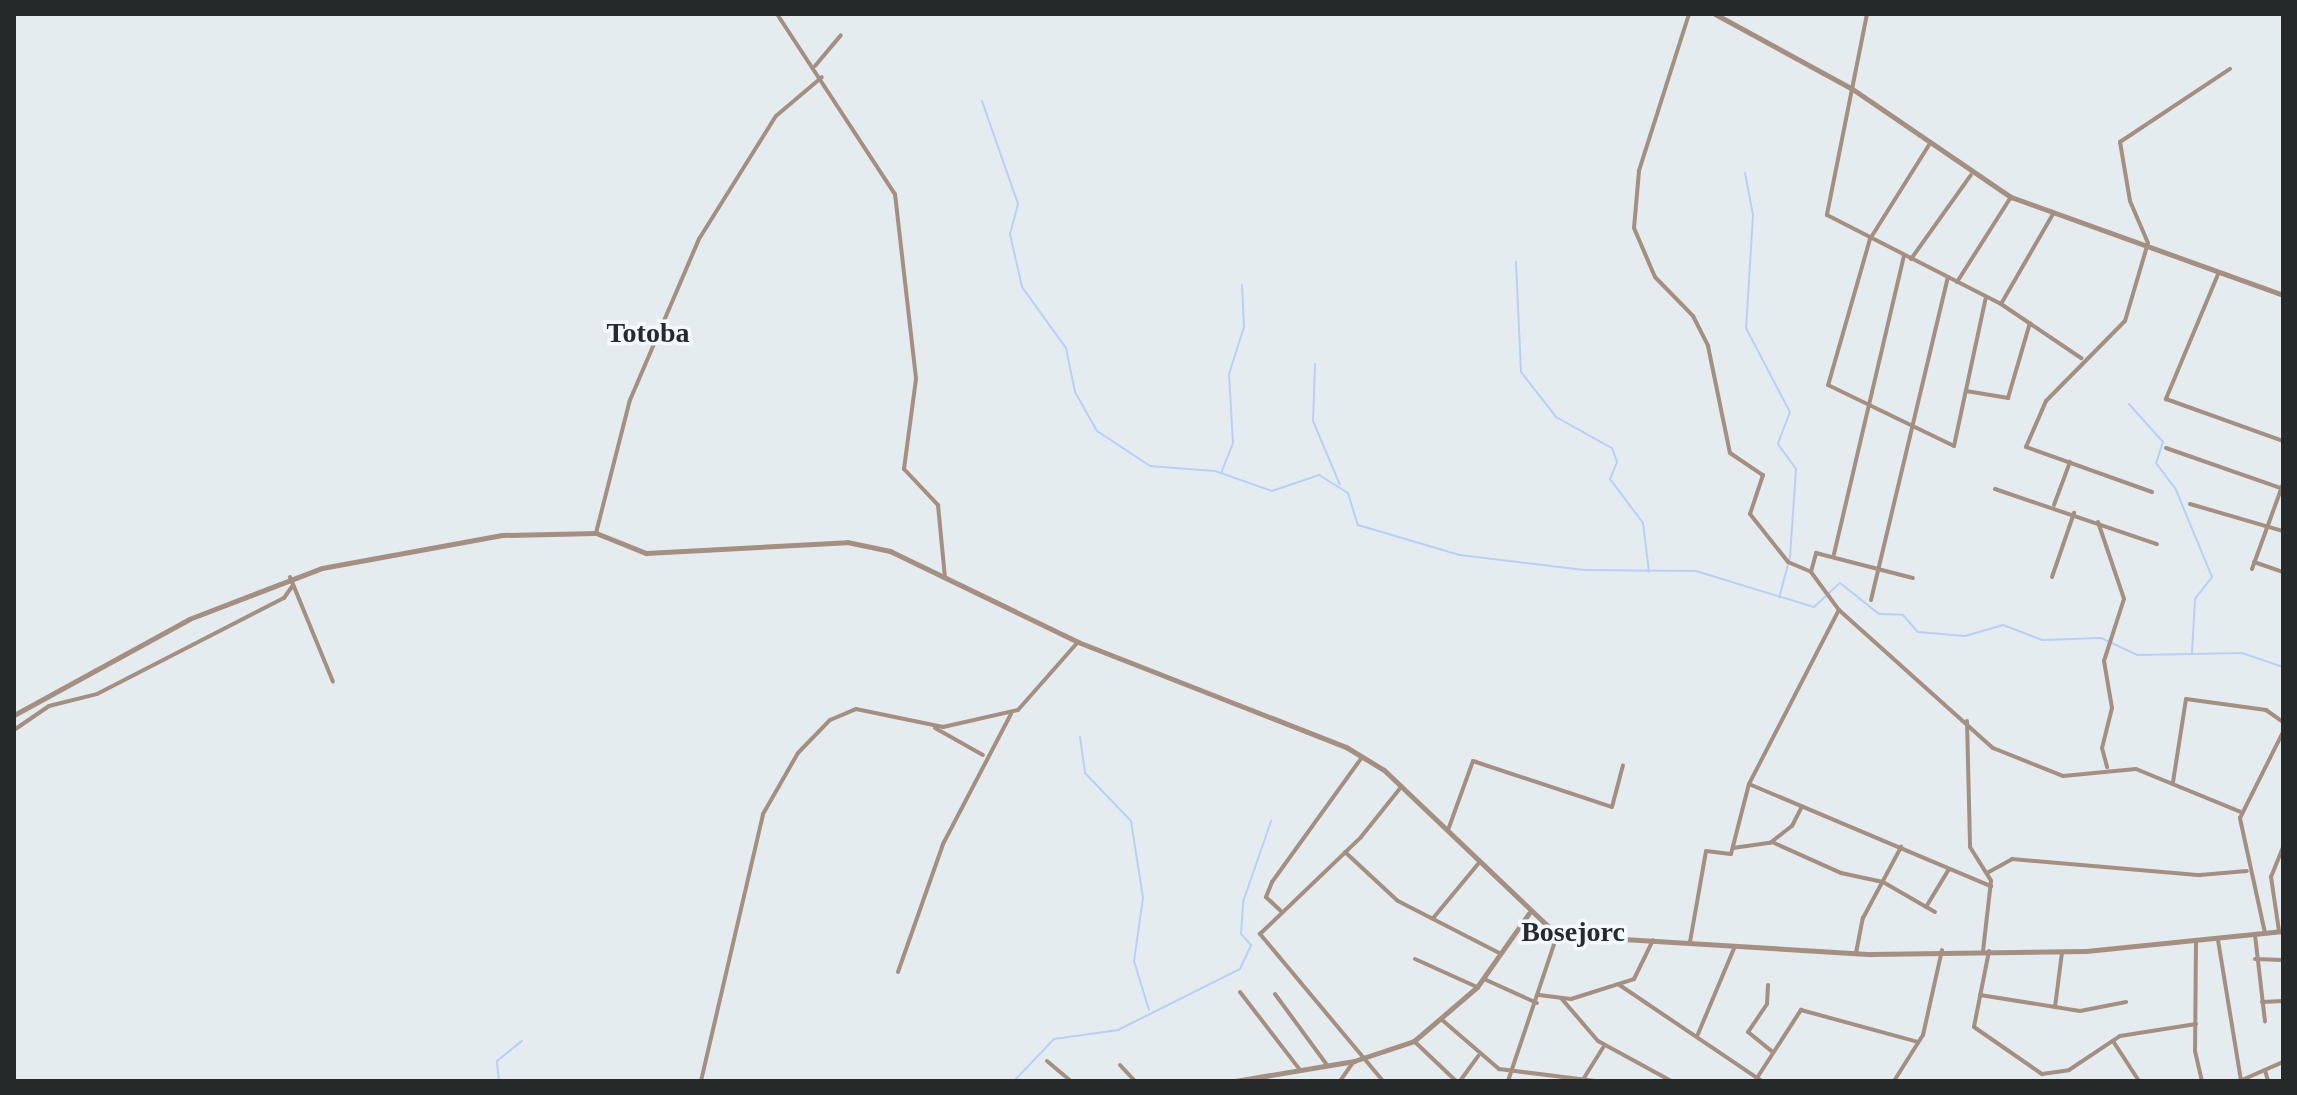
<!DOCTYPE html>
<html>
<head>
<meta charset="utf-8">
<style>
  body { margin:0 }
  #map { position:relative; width:2297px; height:1095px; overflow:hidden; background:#e5ecf0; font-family:"Times New Roman",serif }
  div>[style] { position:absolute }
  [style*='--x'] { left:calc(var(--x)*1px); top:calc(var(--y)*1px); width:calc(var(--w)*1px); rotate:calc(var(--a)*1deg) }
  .stream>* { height:2px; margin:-1px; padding:0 1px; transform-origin:1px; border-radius:1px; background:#bacef8 }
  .minor>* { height:4px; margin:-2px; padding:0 2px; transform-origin:2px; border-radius:2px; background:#a58f80 }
  .tertiary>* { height:5px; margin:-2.5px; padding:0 2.5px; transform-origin:2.5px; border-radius:2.5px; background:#a58f80 }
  span { translate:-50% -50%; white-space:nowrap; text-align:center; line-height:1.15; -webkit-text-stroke:7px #f3f9fe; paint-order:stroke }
  .quarter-label { font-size:28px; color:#252a2d; font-weight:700 }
  .frame { position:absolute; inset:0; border:16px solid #26292a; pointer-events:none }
</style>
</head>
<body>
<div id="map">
  <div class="stream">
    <i style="--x:982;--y:101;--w:109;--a:70.7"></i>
    <i style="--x:1018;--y:204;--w:31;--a:105"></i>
    <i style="--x:1010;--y:234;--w:54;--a:77.2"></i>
    <i style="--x:1022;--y:287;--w:75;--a:54.2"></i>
    <i style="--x:1066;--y:348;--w:45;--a:78.4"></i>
    <i style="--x:1075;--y:392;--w:45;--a:60.6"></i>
    <i style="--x:1097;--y:431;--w:64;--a:33.4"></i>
    <i style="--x:1150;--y:466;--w:65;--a:4.4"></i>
    <i style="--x:1215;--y:471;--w:60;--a:19.3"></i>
    <i style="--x:1272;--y:491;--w:50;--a:-18.8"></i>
    <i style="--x:1319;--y:475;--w:34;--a:32"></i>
    <i style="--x:1348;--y:493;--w:34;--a:73"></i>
    <i style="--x:1358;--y:525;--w:106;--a:16.4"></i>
    <i style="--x:1460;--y:555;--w:125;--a:6.9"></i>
    <i style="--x:1584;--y:570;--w:112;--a:0.5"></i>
    <i style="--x:1696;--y:571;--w:123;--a:17"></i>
    <i style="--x:1814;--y:607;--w:35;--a:-43"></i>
    <i style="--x:1840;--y:583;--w:50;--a:38.5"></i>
    <i style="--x:1879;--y:614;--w:24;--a:2"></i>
    <i style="--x:1903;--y:615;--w:23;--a:49"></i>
    <i style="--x:1918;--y:632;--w:47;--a:4.9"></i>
    <i style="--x:1965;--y:636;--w:40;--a:-16"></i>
    <i style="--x:2003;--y:625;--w:42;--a:21"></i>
    <i style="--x:2042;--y:640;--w:59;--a:-1.9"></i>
    <i style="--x:2101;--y:638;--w:40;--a:25"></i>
    <i style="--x:2137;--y:655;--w:105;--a:-1.1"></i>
    <i style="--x:2242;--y:653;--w:43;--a:18.9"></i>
    <i style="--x:1745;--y:173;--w:43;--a:79.2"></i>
    <i style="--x:1753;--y:215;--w:113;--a:93.5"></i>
    <i style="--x:1746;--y:328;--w:95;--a:62.4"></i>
    <i style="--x:1790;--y:412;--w:34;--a:111"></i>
    <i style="--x:1778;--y:444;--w:31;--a:54"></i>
    <i style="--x:1796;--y:469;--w:88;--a:93.9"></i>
    <i style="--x:1790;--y:557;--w:42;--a:105"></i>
    <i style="--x:1516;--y:262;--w:110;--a:87.4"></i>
    <i style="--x:1521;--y:372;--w:57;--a:52.1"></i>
    <i style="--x:1556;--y:417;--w:64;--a:29"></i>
    <i style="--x:1612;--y:448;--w:15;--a:70"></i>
    <i style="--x:1617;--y:462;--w:18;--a:112"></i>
    <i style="--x:1610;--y:479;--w:55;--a:53.1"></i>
    <i style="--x:1643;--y:523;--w:49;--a:83"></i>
    <i style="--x:1315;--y:364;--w:57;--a:92"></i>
    <i style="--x:1313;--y:421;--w:69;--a:67.1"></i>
    <i style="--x:2129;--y:404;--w:51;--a:48.2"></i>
    <i style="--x:2163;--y:442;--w:22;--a:108"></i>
    <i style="--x:2156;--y:463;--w:34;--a:53"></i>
    <i style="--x:2176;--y:490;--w:94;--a:67.5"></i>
    <i style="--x:2212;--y:577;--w:28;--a:128"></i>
    <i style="--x:2195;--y:599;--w:54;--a:93.2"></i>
    <i style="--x:1221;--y:473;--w:32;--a:-68"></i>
    <i style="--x:1233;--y:443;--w:69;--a:-93.3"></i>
    <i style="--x:1229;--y:374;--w:49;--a:-72.3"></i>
    <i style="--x:1244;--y:327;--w:42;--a:-92.7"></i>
    <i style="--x:1080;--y:737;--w:36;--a:82"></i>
    <i style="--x:1085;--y:773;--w:66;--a:46.2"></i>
    <i style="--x:1131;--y:821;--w:78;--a:81.1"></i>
    <i style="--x:1143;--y:898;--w:64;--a:98.1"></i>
    <i style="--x:1134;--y:961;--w:51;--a:73"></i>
    <i style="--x:499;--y:1081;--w:20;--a:-96"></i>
    <i style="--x:497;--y:1061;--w:32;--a:-39"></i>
    <i style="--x:1014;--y:1081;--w:58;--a:-46.4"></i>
    <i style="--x:1054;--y:1039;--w:65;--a:-8"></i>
    <i style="--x:1118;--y:1030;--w:136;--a:-26.6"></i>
    <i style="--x:1240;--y:969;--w:26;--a:-65"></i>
    <i style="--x:1251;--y:945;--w:15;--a:-132"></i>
    <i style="--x:1241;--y:934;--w:32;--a:-86"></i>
    <i style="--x:1243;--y:902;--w:86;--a:-70.9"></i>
  </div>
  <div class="minor">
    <i style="--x:777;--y:14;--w:215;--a:56.8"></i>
    <i style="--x:895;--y:194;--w:186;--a:83.5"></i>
    <i style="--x:916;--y:379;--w:91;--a:97.6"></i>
    <i style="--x:904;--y:469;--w:50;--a:46.6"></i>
    <i style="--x:938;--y:505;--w:73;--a:84.5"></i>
    <i style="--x:1689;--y:14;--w:165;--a:107.7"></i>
    <i style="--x:1639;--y:171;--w:57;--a:95"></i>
    <i style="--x:1634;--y:228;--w:53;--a:66.8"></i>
    <i style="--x:1655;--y:277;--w:54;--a:45.7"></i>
    <i style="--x:1693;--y:316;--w:34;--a:63"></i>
    <i style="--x:1708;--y:346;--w:109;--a:78.4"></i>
    <i style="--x:1730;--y:453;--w:40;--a:34"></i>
    <i style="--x:1763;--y:475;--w:41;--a:108.4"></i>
    <i style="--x:1750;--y:514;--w:61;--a:51.6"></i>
    <i style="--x:1788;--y:562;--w:25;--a:23"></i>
    <i style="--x:1811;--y:572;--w:47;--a:53.6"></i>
    <i style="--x:1839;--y:610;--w:207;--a:41.9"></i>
    <i style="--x:1993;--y:748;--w:75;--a:21.8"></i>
    <i style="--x:2063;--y:776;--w:73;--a:-5.5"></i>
    <i style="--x:2136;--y:769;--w:113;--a:22.3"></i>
    <i style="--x:1867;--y:14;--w:205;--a:101.3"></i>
    <i style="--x:1827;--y:215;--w:195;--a:27.1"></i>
    <i style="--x:2001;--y:304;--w:97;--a:34"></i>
    <i style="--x:815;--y:66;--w:40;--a:-50"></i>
    <i style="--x:1929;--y:145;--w:111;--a:122.1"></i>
    <i style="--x:1870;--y:239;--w:152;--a:106"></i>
    <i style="--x:1828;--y:385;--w:140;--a:25.8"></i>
    <i style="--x:1954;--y:446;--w:152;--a:-77.9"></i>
    <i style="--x:1911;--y:259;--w:103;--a:-54.5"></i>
    <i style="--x:2219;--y:272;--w:138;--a:112.7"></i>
    <i style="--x:2166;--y:399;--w:124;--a:19.7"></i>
    <i style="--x:1957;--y:282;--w:101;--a:-57.6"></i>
    <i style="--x:2001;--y:304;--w:104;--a:-60"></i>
    <i style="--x:1966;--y:391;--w:43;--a:9.5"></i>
    <i style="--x:2008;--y:398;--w:78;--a:-73.7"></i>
    <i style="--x:2166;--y:448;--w:124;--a:19.3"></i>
    <i style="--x:1995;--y:489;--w:171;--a:18.8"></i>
    <i style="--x:2152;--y:492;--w:134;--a:-160.3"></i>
    <i style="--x:2026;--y:447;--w:50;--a:-66.5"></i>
    <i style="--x:2046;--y:401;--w:112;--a:-45.4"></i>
    <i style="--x:2125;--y:321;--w:81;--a:-73.6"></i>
    <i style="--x:2148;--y:243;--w:46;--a:-113.2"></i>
    <i style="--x:2130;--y:201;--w:60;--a:-99.6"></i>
    <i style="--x:2120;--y:142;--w:132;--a:-33.6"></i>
    <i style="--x:2190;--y:504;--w:97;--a:16.2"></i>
    <i style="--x:2054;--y:505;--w:46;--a:-69.6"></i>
    <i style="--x:2098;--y:522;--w:81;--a:71.3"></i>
    <i style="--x:2124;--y:599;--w:65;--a:107.9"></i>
    <i style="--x:2104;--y:661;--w:48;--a:80.3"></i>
    <i style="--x:2112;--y:708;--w:41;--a:104"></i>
    <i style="--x:2102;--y:748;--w:20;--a:75"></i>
    <i style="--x:596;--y:533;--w:137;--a:-75.7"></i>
    <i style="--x:630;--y:400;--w:175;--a:-66.8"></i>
    <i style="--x:699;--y:239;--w:145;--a:-58"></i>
    <i style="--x:776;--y:116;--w:60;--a:-40.3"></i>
    <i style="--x:1834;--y:554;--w:307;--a:-76.8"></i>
    <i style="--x:2254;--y:562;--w:31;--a:19"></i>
    <i style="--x:2252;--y:569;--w:90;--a:-70"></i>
    <i style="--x:1811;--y:572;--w:20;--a:-75"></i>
    <i style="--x:1816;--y:553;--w:100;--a:14.5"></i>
    <i style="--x:290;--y:577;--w:113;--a:67.7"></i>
    <i style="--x:2052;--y:577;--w:68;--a:-71"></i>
    <i style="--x:1871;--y:600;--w:332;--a:-76.6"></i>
    <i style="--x:1967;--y:721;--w:126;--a:88.6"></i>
    <i style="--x:1970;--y:847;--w:40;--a:58"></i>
    <i style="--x:1991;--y:881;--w:70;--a:96.5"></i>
    <i style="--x:935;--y:728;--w:55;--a:29.4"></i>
    <i style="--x:14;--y:730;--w:42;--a:-34.4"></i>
    <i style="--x:49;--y:706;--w:49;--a:-14"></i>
    <i style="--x:97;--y:694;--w:210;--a:-27.2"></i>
    <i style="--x:284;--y:598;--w:16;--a:-55"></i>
    <i style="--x:2173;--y:782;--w:84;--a:-81.1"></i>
    <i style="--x:2186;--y:699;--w:81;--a:7.8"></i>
    <i style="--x:2266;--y:710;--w:21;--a:35"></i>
    <i style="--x:1749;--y:784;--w:263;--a:22.9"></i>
    <i style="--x:1448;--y:830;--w:73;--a:-70.1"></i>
    <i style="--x:1473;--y:761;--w:146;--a:18.3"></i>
    <i style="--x:1612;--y:807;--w:43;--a:-75.3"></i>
    <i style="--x:1772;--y:842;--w:76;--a:24.2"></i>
    <i style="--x:1841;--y:873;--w:43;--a:12.1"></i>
    <i style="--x:1883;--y:882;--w:60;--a:30"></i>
    <i style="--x:1733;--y:848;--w:37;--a:-8"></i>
    <i style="--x:1770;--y:843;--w:28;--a:-38"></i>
    <i style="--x:1792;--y:826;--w:22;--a:-63"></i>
    <i style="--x:1345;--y:852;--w:72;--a:42.8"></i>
    <i style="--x:1398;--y:901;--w:116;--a:27.2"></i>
    <i style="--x:1987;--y:873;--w:29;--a:-29"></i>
    <i style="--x:2012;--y:859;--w:189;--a:4.9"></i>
    <i style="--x:2200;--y:875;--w:47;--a:-4.9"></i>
    <i style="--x:1926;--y:907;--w:44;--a:-58.8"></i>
    <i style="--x:1282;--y:912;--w:22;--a:-137"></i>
    <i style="--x:1266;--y:897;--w:16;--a:-68"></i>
    <i style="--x:1272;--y:882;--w:154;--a:-54.2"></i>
    <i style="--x:1434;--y:917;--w:69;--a:-50.3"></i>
    <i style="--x:2279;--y:931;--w:55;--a:-98.4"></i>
    <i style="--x:2271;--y:877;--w:31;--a:-68"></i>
    <i style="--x:2265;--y:933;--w:118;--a:-102.3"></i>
    <i style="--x:2240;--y:818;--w:96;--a:-63.4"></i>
    <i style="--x:2255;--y:935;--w:87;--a:83.4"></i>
    <i style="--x:2218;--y:940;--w:142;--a:80.7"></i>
    <i style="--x:2196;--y:941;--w:110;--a:90.5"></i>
    <i style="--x:2195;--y:1051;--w:31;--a:77"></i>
    <i style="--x:1690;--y:942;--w:92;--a:-80"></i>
    <i style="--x:1706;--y:851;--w:25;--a:7"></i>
    <i style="--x:1731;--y:854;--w:72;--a:-75.6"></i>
    <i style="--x:1749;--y:784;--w:196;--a:-62.7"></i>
    <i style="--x:1989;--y:951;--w:77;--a:101.2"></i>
    <i style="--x:1974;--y:1027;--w:83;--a:34.7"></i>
    <i style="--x:2042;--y:1074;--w:27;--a:-8"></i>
    <i style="--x:2069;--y:1070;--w:61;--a:-33.7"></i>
    <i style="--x:2120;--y:1036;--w:77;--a:-9"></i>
    <i style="--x:1856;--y:953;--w:36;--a:-79"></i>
    <i style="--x:1863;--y:918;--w:81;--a:-61.8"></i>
    <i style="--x:1415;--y:959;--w:68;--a:24.3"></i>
    <i style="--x:2255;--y:959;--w:28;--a:2"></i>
    <i style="--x:898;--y:972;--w:136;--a:-70.6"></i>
    <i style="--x:943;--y:844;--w:147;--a:-62.4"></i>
    <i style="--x:1484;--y:979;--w:58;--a:24.4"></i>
    <i style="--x:1618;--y:984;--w:174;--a:34"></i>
    <i style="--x:1768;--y:985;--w:19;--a:93"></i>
    <i style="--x:1767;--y:1004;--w:34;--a:124"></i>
    <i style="--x:1748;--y:1032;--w:32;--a:39"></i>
    <i style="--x:1240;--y:992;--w:98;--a:52.4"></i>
    <i style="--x:1275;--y:994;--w:88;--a:53.8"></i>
    <i style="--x:1539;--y:995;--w:32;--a:7"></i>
    <i style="--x:1571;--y:999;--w:66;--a:-17.6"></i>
    <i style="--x:1634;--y:979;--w:43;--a:-64"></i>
    <i style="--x:1980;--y:995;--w:101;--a:9.1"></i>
    <i style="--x:2080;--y:1011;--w:47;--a:-11.1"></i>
    <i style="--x:1561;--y:998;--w:57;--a:49.3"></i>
    <i style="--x:1598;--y:1041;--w:83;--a:28.7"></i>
    <i style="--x:2262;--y:1002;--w:21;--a:-3"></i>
    <i style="--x:2055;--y:1007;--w:55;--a:-82.7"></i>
    <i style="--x:1441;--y:1019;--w:77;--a:40.8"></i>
    <i style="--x:1499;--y:1069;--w:97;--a:7.1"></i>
    <i style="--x:1698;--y:1034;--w:95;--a:-67.2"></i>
    <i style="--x:1414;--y:1041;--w:58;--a:43.6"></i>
    <i style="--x:2113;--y:1041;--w:48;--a:57"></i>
    <i style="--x:1047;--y:1061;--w:31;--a:40"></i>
    <i style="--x:1120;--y:1065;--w:22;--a:47"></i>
    <i style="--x:2265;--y:1070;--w:11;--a:75"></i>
    <i style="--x:1584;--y:1078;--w:38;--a:-58"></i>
    <i style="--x:2242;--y:1080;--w:45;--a:-23.7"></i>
    <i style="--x:701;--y:1081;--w:274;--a:-76.9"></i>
    <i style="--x:763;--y:814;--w:70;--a:-60.2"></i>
    <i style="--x:798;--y:753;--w:46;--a:-45.9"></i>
    <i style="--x:830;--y:720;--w:28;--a:-23"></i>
    <i style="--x:856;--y:709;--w:89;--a:11.7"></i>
    <i style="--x:943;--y:727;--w:77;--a:-12.8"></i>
    <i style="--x:1018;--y:710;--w:91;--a:-48.6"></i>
    <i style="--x:1340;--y:1081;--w:24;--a:-55"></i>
    <i style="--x:1383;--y:1081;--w:192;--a:-129.9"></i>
    <i style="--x:1260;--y:934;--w:140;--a:-43.8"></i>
    <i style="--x:1361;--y:837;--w:65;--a:-51.2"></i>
    <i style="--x:1460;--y:1081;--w:31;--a:-54"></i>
    <i style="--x:1508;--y:1081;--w:154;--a:-71.4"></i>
    <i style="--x:1755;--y:1081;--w:85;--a:-57.1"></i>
    <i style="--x:1801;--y:1010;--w:121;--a:15.3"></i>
    <i style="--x:1894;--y:1081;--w:54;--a:-57.8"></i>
    <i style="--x:1923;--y:1035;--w:87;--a:-77.4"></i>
  </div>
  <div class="tertiary">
    <i style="--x:1715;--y:14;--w:155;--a:28.6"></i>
    <i style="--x:1851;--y:88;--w:194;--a:34.3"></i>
    <i style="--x:2011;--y:197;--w:289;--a:19.8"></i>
    <i style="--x:14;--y:715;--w:200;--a:-28.7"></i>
    <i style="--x:189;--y:619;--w:142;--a:-21"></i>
    <i style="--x:322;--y:568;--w:183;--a:-10.4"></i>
    <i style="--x:502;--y:535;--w:94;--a:-1.2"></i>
    <i style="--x:596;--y:533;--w:54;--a:21.8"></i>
    <i style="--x:646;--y:553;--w:201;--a:-3.1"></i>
    <i style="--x:847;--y:542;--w:44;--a:11.8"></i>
    <i style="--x:890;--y:551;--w:209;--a:25.8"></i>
    <i style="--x:1078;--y:642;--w:288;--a:21.4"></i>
    <i style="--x:1346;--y:747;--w:44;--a:31.2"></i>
    <i style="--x:1384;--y:770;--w:239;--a:43.6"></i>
    <i style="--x:1557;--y:935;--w:315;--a:3.5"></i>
    <i style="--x:1871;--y:954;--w:215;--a:-0.8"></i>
    <i style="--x:2086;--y:951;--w:198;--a:-5.8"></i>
    <i style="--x:1235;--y:1081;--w:121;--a:-9.5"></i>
    <i style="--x:1354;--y:1061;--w:63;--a:-18.4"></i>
    <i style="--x:1414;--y:1041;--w:83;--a:-40.6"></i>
    <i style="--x:1477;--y:987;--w:90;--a:-54.9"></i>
  </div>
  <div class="quarter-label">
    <span style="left:648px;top:333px">Totoba</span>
    <span style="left:1573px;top:932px">Bosejorc</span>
  </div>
  <div class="frame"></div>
</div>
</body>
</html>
